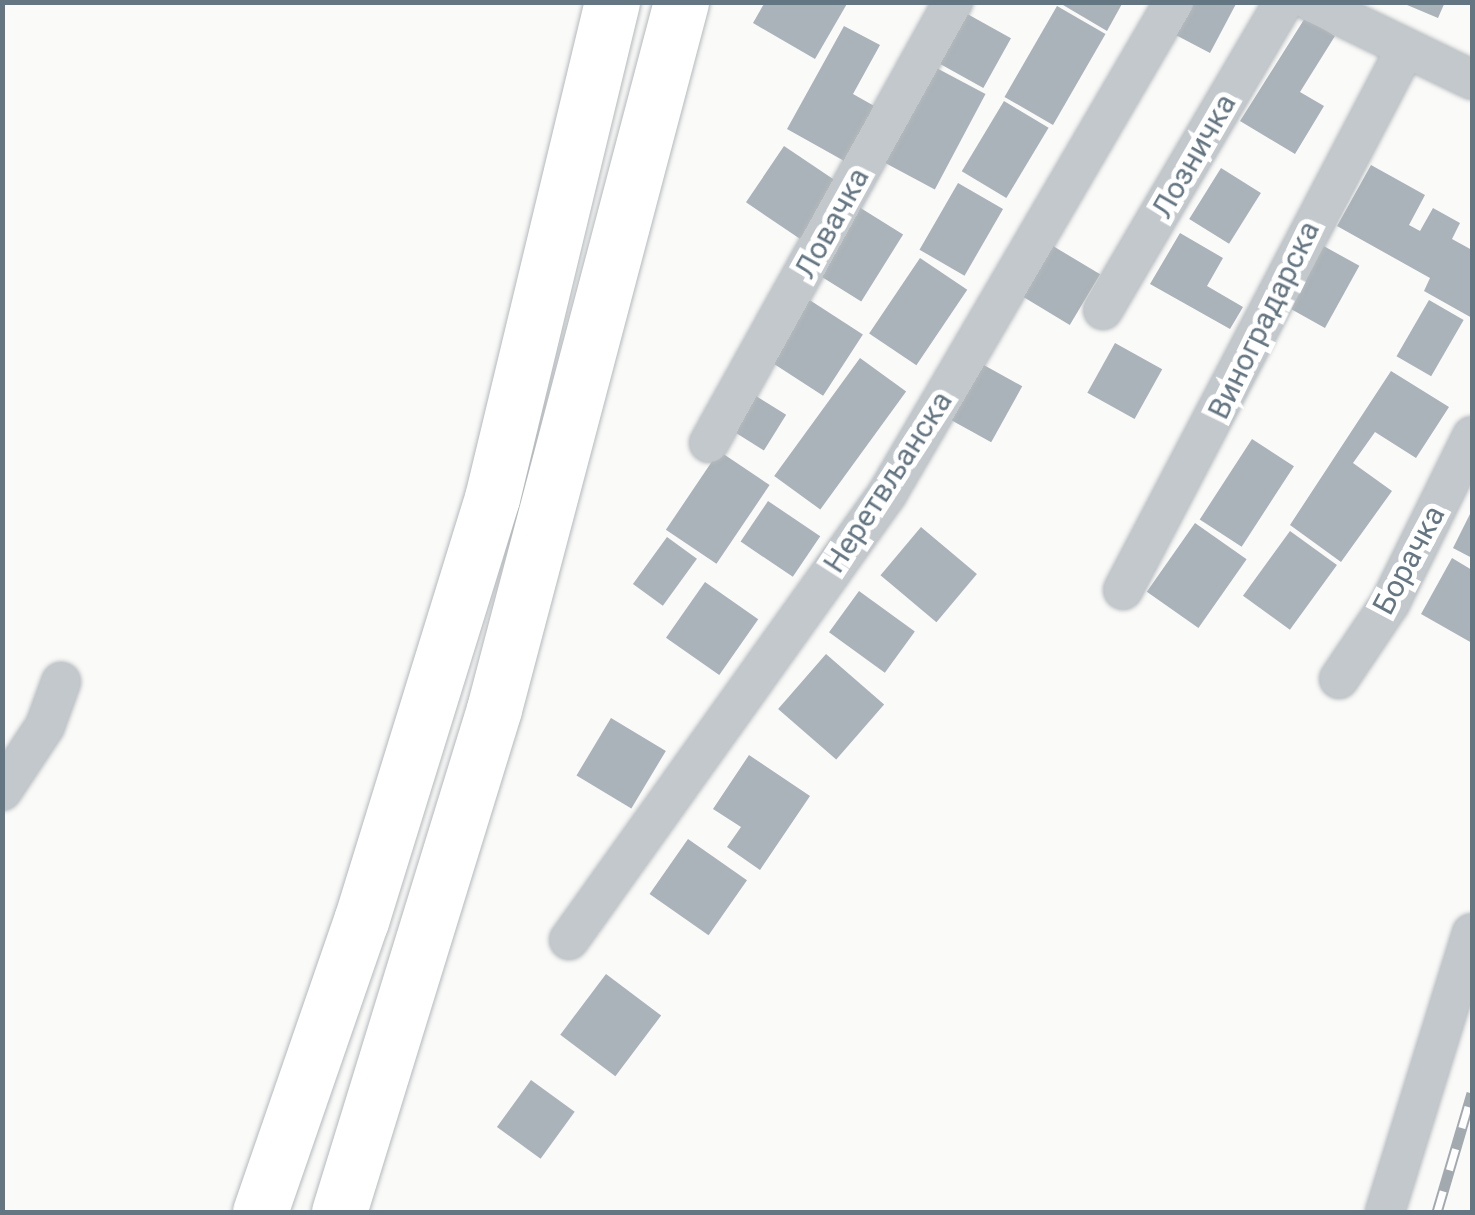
<!DOCTYPE html>
<html>
<head>
<meta charset="utf-8">
<style>
  body { margin:0 }
  #map { position:relative; width:1475px; height:1215px; overflow:hidden; background:#fafaf8; font-family:Roboto,sans-serif }
  div>[style] { position:absolute }
  [style*='--x'] { left:calc(var(--x)*1px); top:calc(var(--y)*1px); width:calc(var(--w)*1px); rotate:calc(var(--a)*1deg) }
  .building>* { inset:0; background:#aab3b9; transform-origin:0 0 }
  .roads { filter:drop-shadow(0 0 2px #b4b9bd) drop-shadow(0 0 2px #b4b9bd) }
  .minor>* { height:38px; margin:-19px; padding:0 19px; transform-origin:19px; border-radius:19px; background:#c3c8cc }
  .highway>* { height:55px; margin:-27.5px; padding:0 27.5px; transform-origin:27.5px; border-radius:27.5px; background:#fff }
  .rail>* { height:11px; margin-top:-5.5px; transform-origin:0; background:repeating-linear-gradient(90deg,#fff 0 22px,#a2aab0 0 44px); box-sizing:border-box; border-block:2px solid #a2aab0 }
  span { translate:-50% -50%; white-space:nowrap; text-align:center; line-height:1.15; -webkit-text-stroke:10px #fff; paint-order:stroke }
  .street-label { font-size:30px; color:#657683 }
  .frame { position:absolute; inset:0; border:5px solid #657683; pointer-events:none }
</style>
</head>
<body>
<div id="map">
  <div class="building">
    <i style="clip-path:polygon(765px 2px,848px 2px,815px 59px,753px 23px)"></i>
    <i style="clip-path:polygon(1058px 2px,1123px 2px,1107px 31px)"></i>
    <i style="clip-path:polygon(1185px 2px,1237px 2px,1210px 53px,1170px 32px)"></i>
    <i style="clip-path:polygon(1400px 2px,1445px 2px,1438px 18px)"></i>
    <i style="left:1057px;top:6px;width:56px;height:105px;rotate:30deg"></i>
    <i style="left:962px;top:11px;width:56px;height:57px;rotate:29deg"></i>
    <i style="clip-path:polygon(1305px 18px,1335px 36px,1300px 92px,1324px 106px,1295px 154px,1240px 121px)"></i>
    <i style="clip-path:polygon(844px 26px,880px 45px,853px 94px,876px 107px,846px 162px,787px 129px)"></i>
    <i style="left:929px;top:64px;width:64px;height:108px;rotate:28deg"></i>
    <i style="left:1004px;top:101px;width:52px;height:82px;rotate:31deg"></i>
    <i style="left:784px;top:146px;width:65px;height:68px;rotate:34deg"></i>
    <i style="clip-path:polygon(1371px 165px,1425px 195px,1409px 225px,1420px 231px,1433px 208px,1460px 223px,1452px 239px,1472px 250px,1472px 318px,1424px 291px,1430px 278px,1337px 226px)"></i>
    <i style="left:1221px;top:168px;width:47px;height:60px;rotate:32deg"></i>
    <i style="left:958px;top:183px;width:52px;height:77px;rotate:30deg"></i>
    <i style="left:859px;top:207px;width:52px;height:79px;rotate:32deg"></i>
    <i style="clip-path:polygon(1180px 233px,1223px 258px,1207px 286px,1243px 307px,1230px 329px,1150px 284px)"></i>
    <i style="left:1320px;top:244px;width:45px;height:71px;rotate:29deg"></i>
    <i style="left:1053px;top:246px;width:55px;height:59px;rotate:31deg"></i>
    <i style="left:920px;top:258px;width:57px;height:91px;rotate:34deg"></i>
    <i style="left:805px;top:297px;width:69px;height:73px;rotate:33deg"></i>
    <i style="left:1429px;top:300px;width:40px;height:65px;rotate:30deg"></i>
    <i style="left:1115px;top:343px;width:54px;height:57px;rotate:29deg"></i>
    <i style="left:860px;top:358px;width:57px;height:146px;rotate:36deg"></i>
    <i style="left:982px;top:364px;width:46px;height:64px;rotate:29deg"></i>
    <i style="clip-path:polygon(1391px 371px,1449px 407px,1416px 458px,1375px 432px,1353px 463px,1392px 491px,1341px 562px,1290px 525px)"></i>
    <i style="left:748px;top:391px;width:45px;height:42px;rotate:32deg"></i>
    <i style="left:1252px;top:439px;width:50px;height:96px;rotate:33deg"></i>
    <i style="left:719px;top:451px;width:61px;height:95px;rotate:34deg"></i>
    <i style="left:768px;top:501px;width:63px;height:49px;rotate:34deg"></i>
    <i style="clip-path:polygon(1472px 510px,1472px 558px,1453px 548px)"></i>
    <i style="left:1195px;top:523px;width:63px;height:84px;rotate:35deg"></i>
    <i style="left:921px;top:527px;width:73px;height:63px;rotate:40deg"></i>
    <i style="left:1290px;top:531px;width:58px;height:80px;rotate:36deg"></i>
    <i style="left:667px;top:537px;width:37px;height:58px;rotate:36deg"></i>
    <i style="clip-path:polygon(1452px 558px,1472px 570px,1472px 643px,1421px 614px)"></i>
    <i style="left:705px;top:582px;width:65px;height:68px;rotate:35deg"></i>
    <i style="left:859px;top:591px;width:69px;height:51px;rotate:36deg"></i>
    <i style="left:826px;top:654px;width:77px;height:73px;rotate:41deg"></i>
    <i style="left:611px;top:718px;width:64px;height:67px;rotate:31deg"></i>
    <i style="clip-path:polygon(749px 755px,810px 796px,760px 870px,727px 847px,741px 827px,713px 809px)"></i>
    <i style="left:688px;top:839px;width:72px;height:67px;rotate:35deg"></i>
    <i style="left:606px;top:974px;width:69px;height:76px;rotate:37deg"></i>
    <i style="left:531px;top:1080px;width:54px;height:58px;rotate:36deg"></i>
  </div>
  <div class="roads">
    <div class="minor">
      <i style="--x:1311;--y:2;--w:179;--a:25.8"></i>
      <i style="--x:1103;--y:310;--w:357;--a:-59.6"></i>
      <i style="--x:709;--y:443;--w:504;--a:-61.04"></i>
      <i style="--x:1123;--y:590;--w:609;--a:-62.43"></i>
      <i style="--x:1339;--y:679;--w:92;--a:-56.1"></i>
      <i style="--x:1390;--y:603;--w:186;--a:-63.8"></i>
      <i style="--x:2;--y:791;--w:78;--a:-56.5"></i>
      <i style="--x:45;--y:726;--w:47;--a:-70"></i>
      <i style="--x:569;--y:940;--w:548;--a:-54.51"></i>
      <i style="--x:887;--y:494;--w:570;--a:-59.74"></i>
      <i style="--x:1385;--y:1212;--w:292;--a:-72.7"></i>
    </div>
    <div class="highway">
      <i style="--x:260;--y:1212;--w:308;--a:-70.9"></i>
      <i style="--x:361;--y:921;--w:443;--a:-72.8"></i>
      <i style="--x:492;--y:498;--w:510;--a:-76.4"></i>
      <i style="--x:339;--y:1212;--w:526;--a:-72.87"></i>
      <i style="--x:494;--y:709;--w:731;--a:-75.18"></i>
    </div>
  </div>
  <div class="rail">
    <i style="--x:1437;--y:1212;--w:124;--a:-73.6"></i>
  </div>
  <div class="street-label">
    <span style="left:1194px;top:156px;rotate:-60deg">Лозничка</span>
    <span style="left:832px;top:223px;rotate:-61deg">Ловачка</span>
    <span style="left:1264px;top:320px;rotate:-64deg">Виноградарска</span>
    <span style="left:888px;top:482px;rotate:-57deg">Неретвљанска</span>
    <span style="left:1409px;top:560px;rotate:-62deg">Борачка</span>
  </div>
  <div class="frame"></div>
</div>
</body>
</html>
